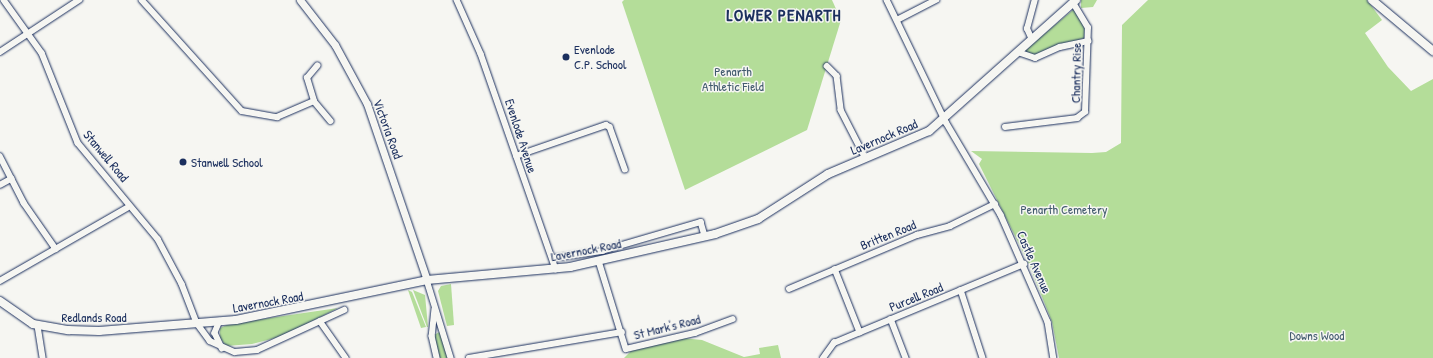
<!DOCTYPE html>
<html>
<head>
<meta charset="utf-8">
<style>
  body { margin:0 }
  #map { position:relative; width:1433px; height:358px; overflow:hidden; background:#f6f6f2; font-family:"Patrick Hand",sans-serif }
  div>[style] { position:absolute }
  [style*='--x'] { left:calc(var(--x)*1px); top:calc(var(--y)*1px); width:calc(var(--w)*1px); rotate:calc(var(--a)*1deg) }
  .green>* { inset:0; background:#b4dd99 }
  .roads { filter:drop-shadow(0 0 1px #1b2f5e) drop-shadow(0 0 1px #1b2f5e) }
  .minor>* { height:5.5px; margin:-2.75px; padding:0 2.75px; transform-origin:2.75px; border-radius:2.75px; background:#f6f6f2 }
  .tertiary>* { height:7px; margin:-3.5px; padding:0 3.5px; transform-origin:3.5px; border-radius:3.5px; background:#f6f6f2 }
  .secondary>* { height:8px; margin:-4px; padding:0 4px; transform-origin:4px; border-radius:4px; background:#f6f6f2 }
  .dots>* { width:11px; height:11px; translate:-50% -50%; box-sizing:border-box; border:2px solid #f6f6f2; border-radius:50% }
  span { translate:-50% -50%; white-space:nowrap; text-align:center; line-height:1.15; -webkit-text-stroke:3px #f6f6f2; paint-order:stroke }
  .poi-label { font-size:13px; color:#1b2f5e }
  .left { translate:0 -50%; text-align:left }
  .park-label { font-size:13px; color:#415a6d }
  .street-label { font-size:13px; color:#1b2f5e }
  .district-label { font-size:17px; color:#1b2f5e; font-weight:700; letter-spacing:1px }
</style>
</head>
<body>
<div id="map">
  <div class="green">
    <i style="clip-path:polygon(624px 0,832px 0,841px 20px,807px 130px,685px 190px,622px 2px)"></i>
    <i style="clip-path:polygon(1081px 0,1097px 0,1093px 7px,1081px 8px)"></i>
    <i style="clip-path:polygon(1148px 0,1367px 0,1382px 20px,1365px 33px,1388px 67px,1411px 91px,1433px 79px,1433px 358px,1059px 358px,1052px 322px,1029px 264px,979px 164px,982px 159px,971px 151px,1092px 153px,1106px 152px,1121px 143px,1122px 25px)"></i>
    <i style="clip-path:polygon(1074px 9px,1085px 26px,1084px 38px,1035px 56px,1024px 51px)"></i>
    <i style="clip-path:polygon(451px 284px,454px 325px,447px 326px,438px 291px,441px 286px)"></i>
    <i style="clip-path:polygon(408px 290px,412px 292px,426px 327px,421px 328px)"></i>
    <i style="clip-path:polygon(413px 290px,425px 295px,428px 327px,427px 327px)"></i>
    <i style="clip-path:polygon(338px 308px,283px 336px,252px 344px,226px 346px,220px 338px,220px 328px,229px 324px)"></i>
    <i style="clip-path:polygon(441px 331px,449px 358px,439px 358px,434px 335px)"></i>
    <i style="clip-path:polygon(682px 338px,702px 340px,744px 357px,760px 354px,759px 348px,778px 345px,781px 358px,624px 358px,632px 350px)"></i>
  </div>
  <div class="roads">
    <div class="minor">
      <i style="--x:4;--y:0;--w:65;--a:54.4"></i>
      <i style="--x:42;--y:53;--w:97;--a:68.2"></i>
      <i style="--x:78;--y:143;--w:125;--a:50.2"></i>
      <i style="--x:158;--y:239;--w:51;--a:61.9"></i>
      <i style="--x:182;--y:284;--w:42;--a:69"></i>
      <i style="--x:197;--y:323;--w:22;--a:54"></i>
      <i style="--x:210;--y:341;--w:27;--a:24"></i>
      <i style="--x:235;--y:352;--w:22;--a:-5"></i>
      <i style="--x:257;--y:350;--w:96;--a:-24.7"></i>
      <i style="--x:142;--y:0;--w:149;--a:48"></i>
      <i style="--x:242;--y:111;--w:36;--a:10"></i>
      <i style="--x:277;--y:117;--w:40;--a:-23.4"></i>
      <i style="--x:314;--y:101;--w:24;--a:-107"></i>
      <i style="--x:307;--y:78;--w:16;--a:-50"></i>
      <i style="--x:457;--y:0;--w:59;--a:66"></i>
      <i style="--x:481;--y:54;--w:228;--a:70.8"></i>
      <i style="--x:887;--y:0;--w:136;--a:64.2"></i>
      <i style="--x:946;--y:122;--w:108;--a:59.4"></i>
      <i style="--x:1001;--y:215;--w:117;--a:66.3"></i>
      <i style="--x:1048;--y:322;--w:36;--a:81"></i>
      <i style="--x:897;--y:20;--w:44;--a:-27.1"></i>
      <i style="--x:1032;--y:40;--w:12;--a:-114"></i>
      <i style="--x:1027;--y:29;--w:30;--a:-75"></i>
      <i style="--x:0;--y:52;--w:95;--a:-33.4"></i>
      <i style="--x:1018;--y:52;--w:18;--a:19"></i>
      <i style="--x:1035;--y:58;--w:27;--a:-24"></i>
      <i style="--x:1060;--y:47;--w:29;--a:-12"></i>
      <i style="--x:827;--y:66;--w:14;--a:45"></i>
      <i style="--x:837;--y:76;--w:34;--a:83"></i>
      <i style="--x:841;--y:110;--w:53;--a:62.9"></i>
      <i style="--x:314;--y:101;--w:26;--a:50"></i>
      <i style="--x:1005;--y:127;--w:73;--a:-7.1"></i>
      <i style="--x:1077;--y:118;--w:10;--a:-37"></i>
      <i style="--x:1085;--y:112;--w:84;--a:-88"></i>
      <i style="--x:1088;--y:28;--w:29;--a:-121"></i>
      <i style="--x:0;--y:156;--w:53;--a:62.9"></i>
      <i style="--x:24;--y:203;--w:56;--a:55.2"></i>
      <i style="--x:516;--y:156;--w:95;--a:-19"></i>
      <i style="--x:606;--y:125;--w:4;--a:27"></i>
      <i style="--x:610;--y:127;--w:45;--a:70.3"></i>
      <i style="--x:0;--y:185;--w:13;--a:-29"></i>
      <i style="--x:554;--y:258;--w:49;--a:-8.3"></i>
      <i style="--x:602;--y:251;--w:103;--a:-16.3"></i>
      <i style="--x:701;--y:222;--w:15;--a:74"></i>
      <i style="--x:599;--y:261;--w:92;--a:72.9"></i>
      <i style="--x:626;--y:349;--w:71;--a:-13.1"></i>
      <i style="--x:695;--y:333;--w:40;--a:-20.2"></i>
      <i style="--x:835;--y:269;--w:68;--a:68.4"></i>
      <i style="--x:427;--y:280;--w:82;--a:72.9"></i>
      <i style="--x:0;--y:281;--w:146;--a:-29.9"></i>
      <i style="--x:789;--y:289;--w:139;--a:-22.9"></i>
      <i style="--x:917;--y:235;--w:34;--a:-15"></i>
      <i style="--x:950;--y:226;--w:50;--a:-26.1"></i>
      <i style="--x:961;--y:290;--w:71;--a:72.1"></i>
      <i style="--x:435;--y:309;--w:27;--a:96"></i>
      <i style="--x:432;--y:336;--w:23;--a:77"></i>
      <i style="--x:891;--y:319;--w:42;--a:69"></i>
      <i style="--x:220;--y:321;--w:13;--a:113"></i>
      <i style="--x:215;--y:333;--w:17;--a:65"></i>
      <i style="--x:320;--y:321;--w:45;--a:54.9"></i>
      <i style="--x:38;--y:326;--w:32;--a:81"></i>
      <i style="--x:469;--y:358;--w:155;--a:-9.6"></i>
      <i style="--x:823;--y:358;--w:19;--a:-54"></i>
      <i style="--x:834;--y:343;--w:206;--a:-22.6"></i>
    </div>
    <div class="tertiary">
      <i style="--x:300;--y:0;--w:57;--a:52.1"></i>
      <i style="--x:335;--y:45;--w:67;--a:61.5"></i>
      <i style="--x:367;--y:104;--w:186;--a:71.2"></i>
    </div>
    <div class="secondary">
      <i style="--x:1372;--y:0;--w:80;--a:39.9"></i>
      <i style="--x:0;--y:301;--w:40;--a:34.9"></i>
      <i style="--x:33;--y:324;--w:36;--a:10"></i>
      <i style="--x:68;--y:330;--w:31;--a:2"></i>
      <i style="--x:99;--y:331;--w:137;--a:-4.6"></i>
      <i style="--x:236;--y:320;--w:195;--a:-11.8"></i>
      <i style="--x:427;--y:280;--w:144;--a:-5.2"></i>
      <i style="--x:570;--y:267;--w:149;--a:-12.8"></i>
      <i style="--x:715;--y:234;--w:46;--a:-19.2"></i>
      <i style="--x:758;--y:219;--w:83;--a:-32.7"></i>
      <i style="--x:828;--y:174;--w:110;--a:-23.1"></i>
      <i style="--x:929;--y:131;--w:197;--a:-41.7"></i>
    </div>
  </div>
  <div class="dots">
    <i style="left:566px;top:57px;background:#1b2f5e"></i>
    <i style="left:183px;top:162px;background:#1b2f5e"></i>
  </div>
  <div class="poi-label">
    <span class="left" style="left:574px;top:57px">Evenlode<br>C.P. School</span>
    <span class="left" style="left:191px;top:162px">Stanwell School</span>
  </div>
  <div class="park-label">
    <span style="left:733px;top:79px">Penarth<br>Athletic Field</span>
    <span style="left:1064px;top:209px">Penarth Cemetery</span>
    <span style="left:1317px;top:335px">Downs Wood</span>
  </div>
  <div class="street-label">
    <span style="left:1076px;top:73px;rotate:-89deg">Chantry Rise</span>
    <span style="left:388px;top:129px;rotate:70deg">Victoria Road</span>
    <span style="left:521px;top:136px;rotate:72deg">Evenlode Avenue</span>
    <span style="left:884px;top:137px;rotate:-23deg">Lavernock Road</span>
    <span style="left:106px;top:156px;rotate:50deg">Stanwell Road</span>
    <span style="left:888px;top:235px;rotate:-22deg">Britten Road</span>
    <span style="left:586px;top:250px;rotate:-11deg">Lavernock Road</span>
    <span style="left:1034px;top:262px;rotate:66deg">Castle Avenue</span>
    <span style="left:916px;top:297px;rotate:-22deg">Purcell Road</span>
    <span style="left:268px;top:302px;rotate:-10deg">Lavernock Road</span>
    <span style="left:94px;top:317px">Redlands Road</span>
    <span style="left:667px;top:327px;rotate:-14deg">St Mark's Road</span>
  </div>
  <div class="district-label">
    <span style="left:784px;top:15px">LOWER PENARTH</span>
  </div>
</div>
</body>
</html>
